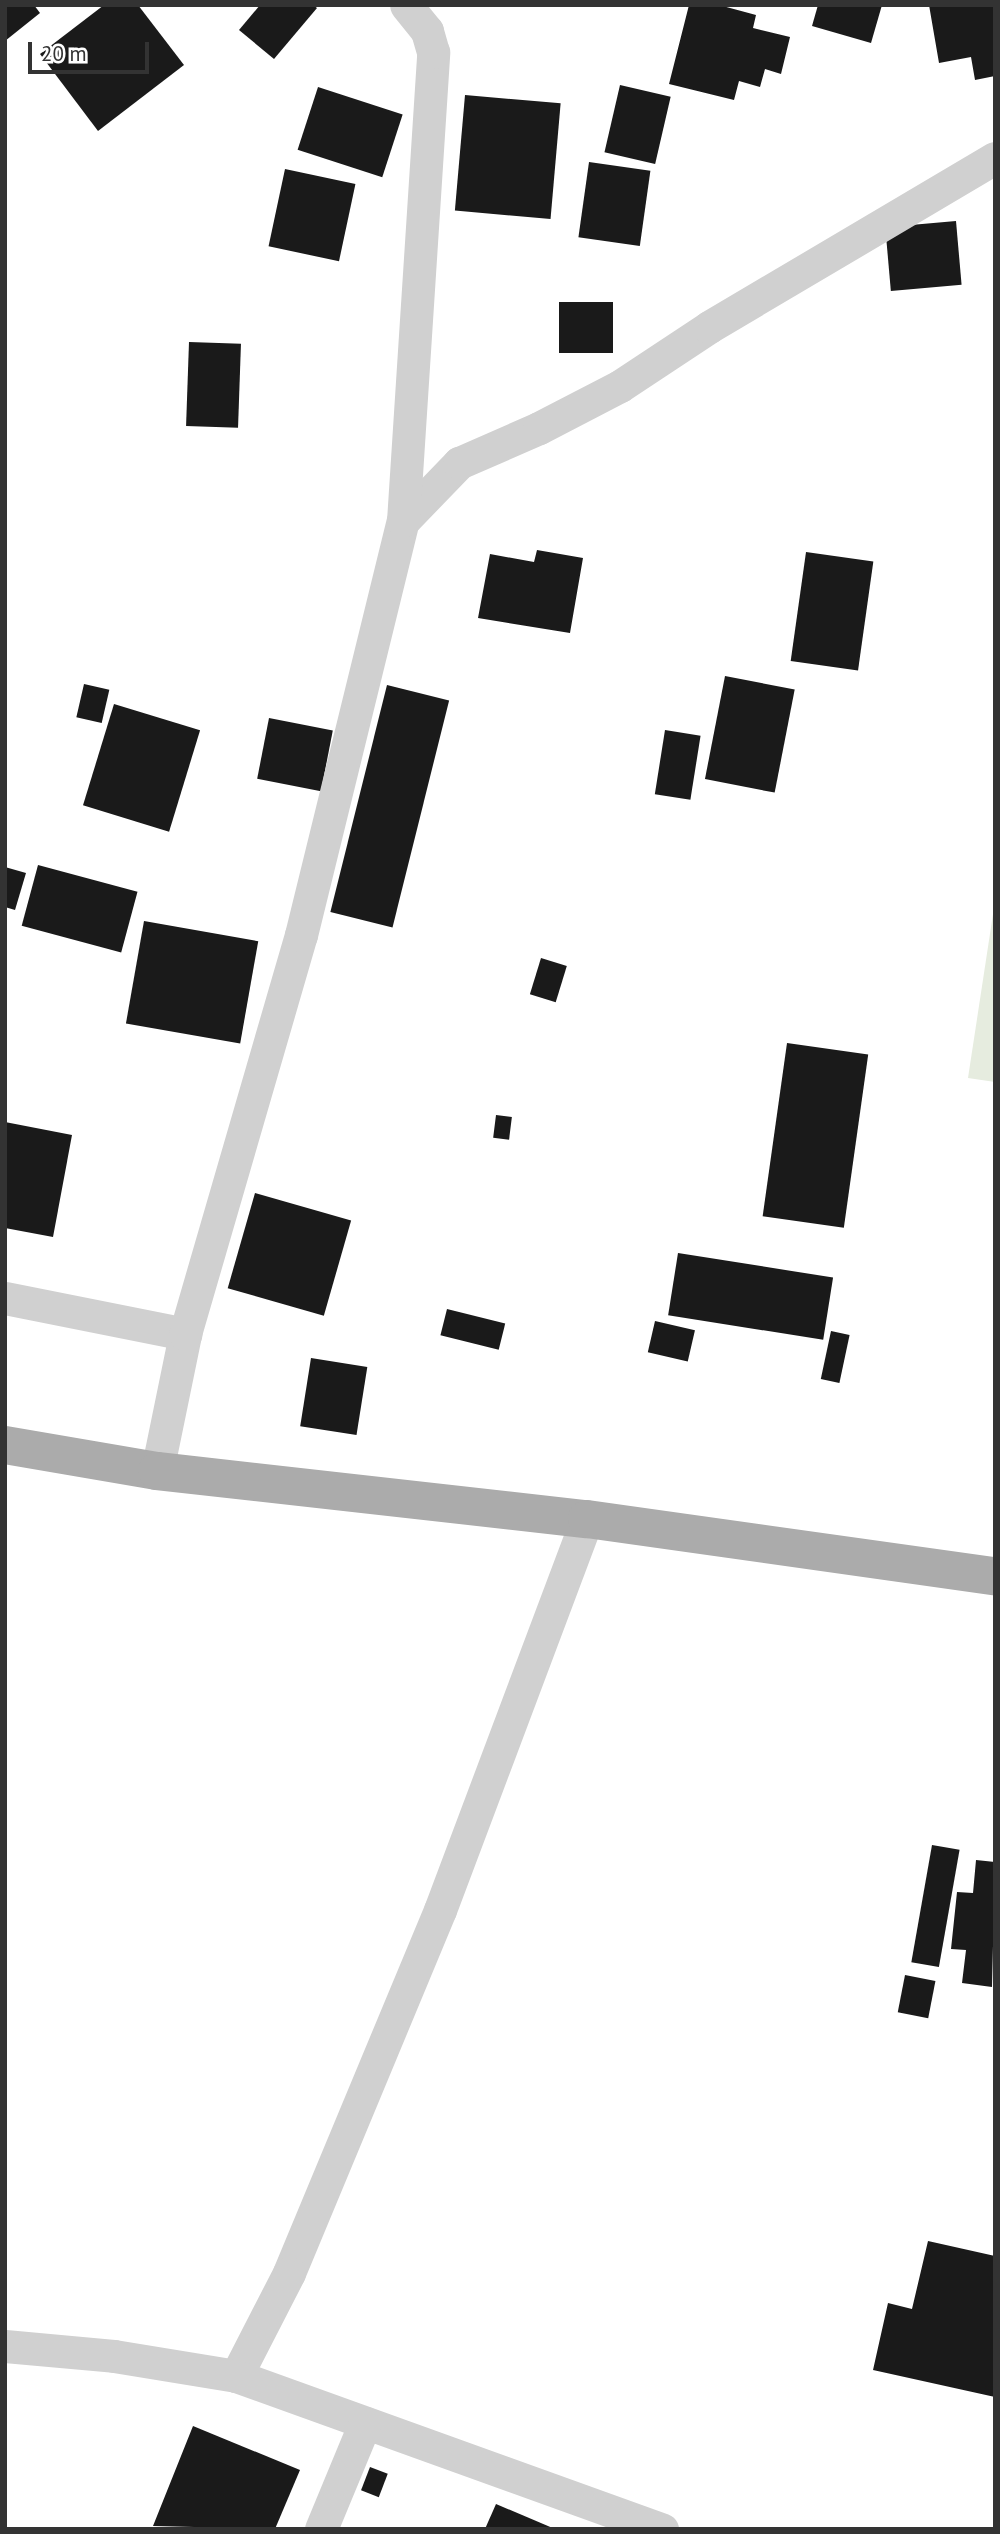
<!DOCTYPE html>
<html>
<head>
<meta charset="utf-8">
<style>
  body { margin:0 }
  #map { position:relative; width:1000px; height:2534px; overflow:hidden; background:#fff; font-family:"PT Sans",sans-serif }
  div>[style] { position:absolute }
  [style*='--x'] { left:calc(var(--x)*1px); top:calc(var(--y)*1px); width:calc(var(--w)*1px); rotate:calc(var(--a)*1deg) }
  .green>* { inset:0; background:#e6ecdf }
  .building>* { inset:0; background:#1a1a1a; transform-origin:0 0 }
  .street>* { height:33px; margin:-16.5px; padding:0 16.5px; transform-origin:16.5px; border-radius:16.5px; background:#d0d0d0 }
  .primary>* { height:38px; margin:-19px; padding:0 19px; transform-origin:19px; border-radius:19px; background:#ababab }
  span { translate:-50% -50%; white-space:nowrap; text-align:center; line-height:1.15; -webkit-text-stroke:7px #fff; paint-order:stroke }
  .frame { position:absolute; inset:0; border:7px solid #333; pointer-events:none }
  .scale { position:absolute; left:28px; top:42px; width:121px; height:32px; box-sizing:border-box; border:4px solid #333; border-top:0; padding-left:9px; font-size:21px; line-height:24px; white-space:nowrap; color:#333; -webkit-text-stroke:5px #fff; paint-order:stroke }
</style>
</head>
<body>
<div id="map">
  <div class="green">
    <i style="clip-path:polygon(995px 901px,995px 1082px,968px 1078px)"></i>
  </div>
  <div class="building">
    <i style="clip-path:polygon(5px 5px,34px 5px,40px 13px,5px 41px)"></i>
    <i style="clip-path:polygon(104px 5px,138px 5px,184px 65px,98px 131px,40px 54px)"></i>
    <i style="clip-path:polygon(260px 5px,313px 5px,317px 8px,274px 59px,239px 30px)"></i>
    <i style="clip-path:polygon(689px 5px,719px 5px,756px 15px,753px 28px,790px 37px,781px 74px,765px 69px,760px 87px,739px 81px,734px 100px,669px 84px)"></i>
    <i style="clip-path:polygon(818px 5px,882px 5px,871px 43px,812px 26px)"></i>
    <i style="clip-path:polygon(929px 5px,995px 5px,995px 76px,975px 80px,971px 57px,939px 63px)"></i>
    <i style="left:620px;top:85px;width:52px;height:69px;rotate:13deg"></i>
    <i style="left:318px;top:87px;width:89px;height:66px;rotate:18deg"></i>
    <i style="left:465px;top:95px;width:96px;height:116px;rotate:5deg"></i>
    <i style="left:589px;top:162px;width:62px;height:76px;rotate:8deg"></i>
    <i style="left:285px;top:169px;width:72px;height:79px;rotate:12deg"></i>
    <i style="left:956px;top:221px;width:64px;height:71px;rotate:85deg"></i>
    <i style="left:559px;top:302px;width:54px;height:51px"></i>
    <i style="left:189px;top:342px;width:52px;height:84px;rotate:2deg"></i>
    <i style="clip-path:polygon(537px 550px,583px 558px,570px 633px,478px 618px,490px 554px,534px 562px)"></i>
    <i style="left:806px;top:552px;width:68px;height:110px;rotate:8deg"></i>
    <i style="left:725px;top:676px;width:71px;height:105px;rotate:11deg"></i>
    <i style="left:84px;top:684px;width:26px;height:34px;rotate:13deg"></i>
    <i style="left:387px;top:685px;width:64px;height:234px;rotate:14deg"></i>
    <i style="left:114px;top:704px;width:90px;height:106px;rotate:17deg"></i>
    <i style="left:269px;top:718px;width:65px;height:62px;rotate:11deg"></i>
    <i style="left:665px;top:730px;width:36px;height:65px;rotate:9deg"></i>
    <i style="left:38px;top:865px;width:103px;height:63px;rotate:15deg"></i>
    <i style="clip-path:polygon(5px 867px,26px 873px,15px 910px,5px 907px)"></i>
    <i style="left:144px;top:921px;width:116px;height:104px;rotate:10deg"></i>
    <i style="left:541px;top:958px;width:27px;height:38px;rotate:17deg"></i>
    <i style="left:787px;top:1043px;width:82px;height:175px;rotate:8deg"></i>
    <i style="left:496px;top:1115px;width:16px;height:23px;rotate:7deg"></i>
    <i style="clip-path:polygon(5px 1122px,72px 1135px,53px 1237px,5px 1228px)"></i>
    <i style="left:255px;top:1193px;width:100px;height:99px;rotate:16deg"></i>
    <i style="left:678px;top:1253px;width:157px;height:63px;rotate:9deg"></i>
    <i style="left:447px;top:1309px;width:60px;height:27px;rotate:14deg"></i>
    <i style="left:655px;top:1321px;width:41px;height:32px;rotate:13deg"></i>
    <i style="left:831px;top:1331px;width:19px;height:49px;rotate:12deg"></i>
    <i style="left:311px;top:1358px;width:57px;height:69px;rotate:9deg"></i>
    <i style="left:932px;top:1845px;width:28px;height:119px;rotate:10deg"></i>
    <i style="clip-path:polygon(976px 1860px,995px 1862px,992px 1987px,962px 1983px,966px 1950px,951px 1949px,957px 1892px,973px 1893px)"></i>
    <i style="left:905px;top:1975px;width:31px;height:38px;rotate:11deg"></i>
    <i style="clip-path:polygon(928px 2241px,995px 2256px,995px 2397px,873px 2370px,888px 2303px,912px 2309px)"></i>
    <i style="clip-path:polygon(193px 2426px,300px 2470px,275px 2529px,153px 2526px)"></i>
    <i style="left:370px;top:2467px;width:19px;height:25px;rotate:21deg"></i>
    <i style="clip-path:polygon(496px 2504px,555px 2529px,485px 2529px)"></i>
  </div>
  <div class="street">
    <i style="--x:403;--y:521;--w:81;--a:-46"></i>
    <i style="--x:459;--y:463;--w:87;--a:-23.6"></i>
    <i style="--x:539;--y:428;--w:91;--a:-27.4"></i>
    <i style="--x:620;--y:386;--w:107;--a:-33.5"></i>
    <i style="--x:709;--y:327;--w:332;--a:-30.6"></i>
    <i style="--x:5;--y:1298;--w:184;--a:11.3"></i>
    <i style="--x:157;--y:1471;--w:140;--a:-78.4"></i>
    <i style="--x:185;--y:1334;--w:416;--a:-73.8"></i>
    <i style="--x:301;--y:935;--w:426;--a:-76.2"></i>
    <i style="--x:403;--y:521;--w:470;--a:-86.3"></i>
    <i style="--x:433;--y:52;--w:22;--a:-106"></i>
    <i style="--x:427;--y:31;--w:33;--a:-129"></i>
    <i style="--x:587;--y:1519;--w:418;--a:110.6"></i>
    <i style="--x:440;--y:1910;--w:393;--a:112.6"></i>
    <i style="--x:289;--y:2273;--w:116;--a:117.2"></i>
    <i style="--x:236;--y:2376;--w:453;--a:19.8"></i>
    <i style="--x:5;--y:2346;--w:109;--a:5.2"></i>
    <i style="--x:114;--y:2356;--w:124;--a:9.3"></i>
    <i style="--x:321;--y:2529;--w:115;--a:-67.5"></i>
  </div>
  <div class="primary">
    <i style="--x:5;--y:1445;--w:154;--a:9.7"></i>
    <i style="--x:157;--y:1471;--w:433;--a:6.4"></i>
    <i style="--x:587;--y:1519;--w:412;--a:8"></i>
  </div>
  <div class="frame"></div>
  <div class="scale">20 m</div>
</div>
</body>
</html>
